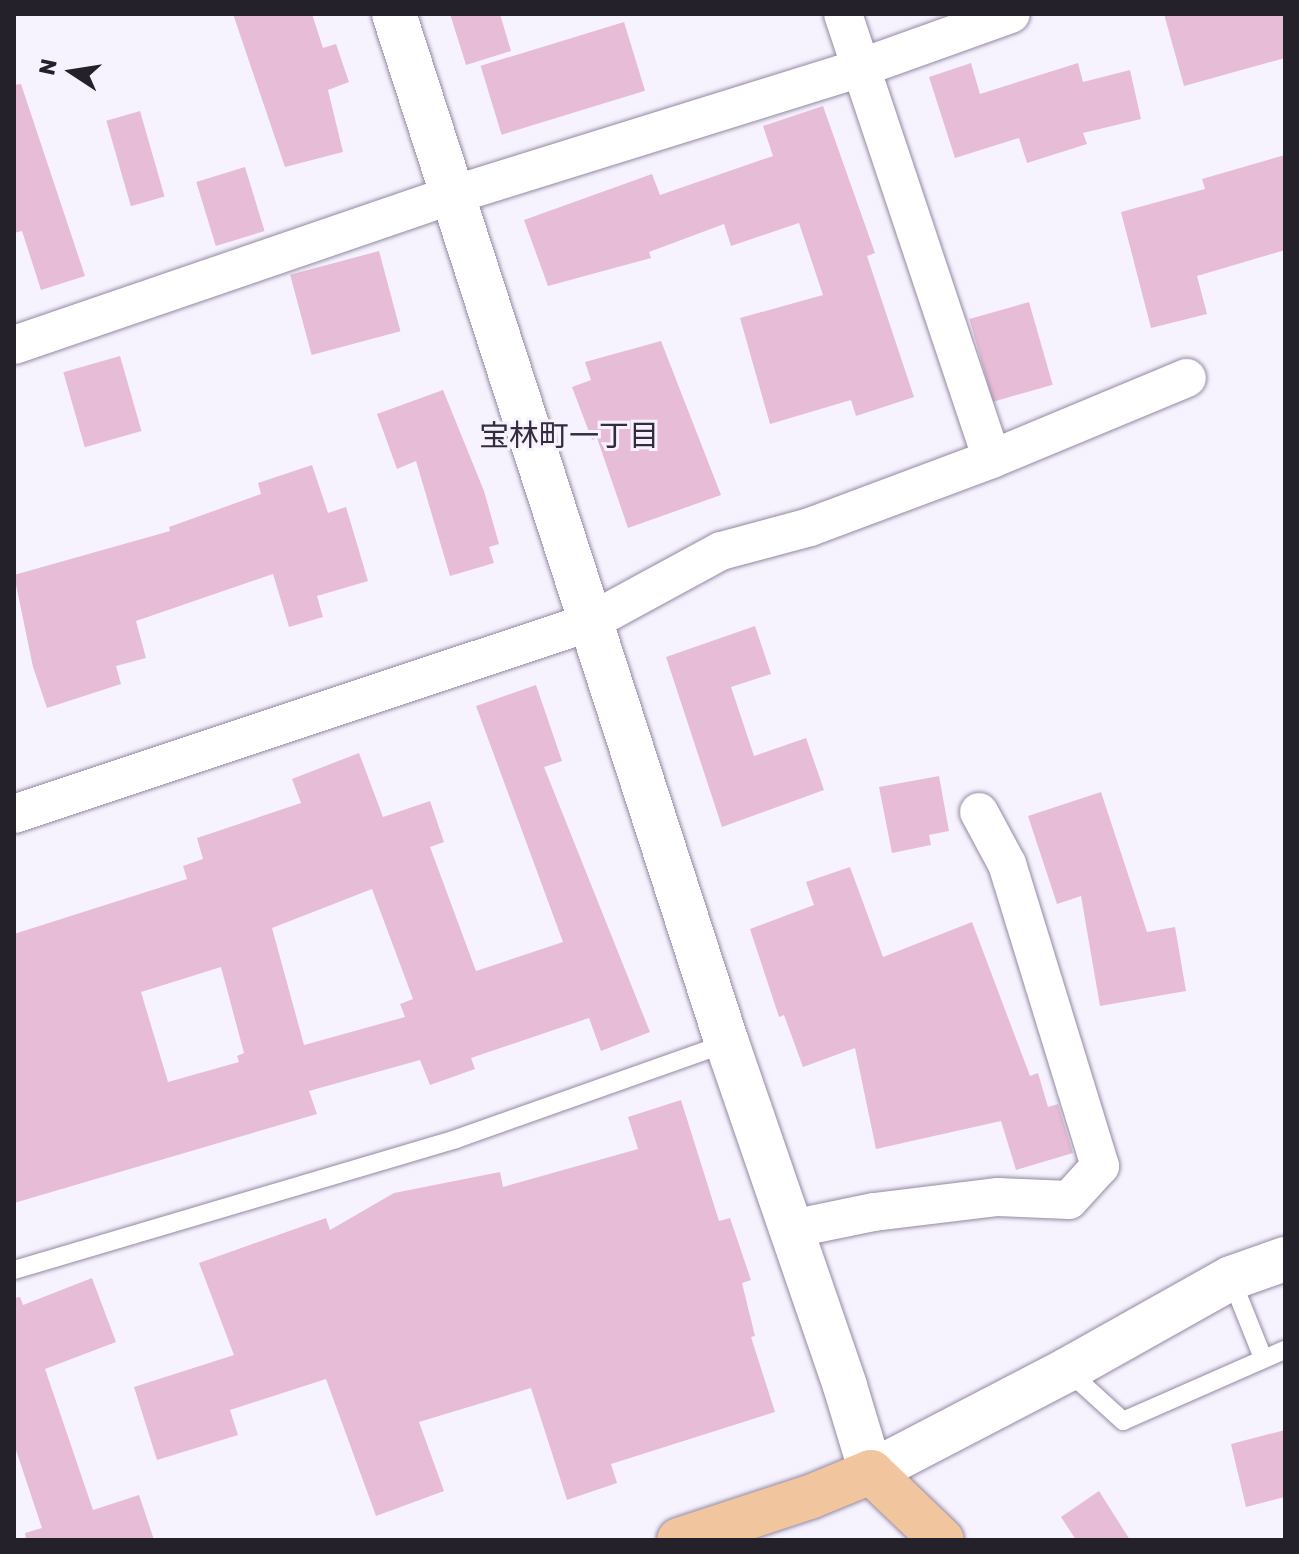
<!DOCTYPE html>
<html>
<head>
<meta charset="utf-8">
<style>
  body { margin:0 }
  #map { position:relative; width:1299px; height:1554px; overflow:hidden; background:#f7f3fe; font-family:Rubik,"Noto Sans JP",sans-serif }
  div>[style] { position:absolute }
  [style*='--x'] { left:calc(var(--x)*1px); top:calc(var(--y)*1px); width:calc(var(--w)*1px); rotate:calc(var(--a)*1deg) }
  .building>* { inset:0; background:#e7bcd6; transform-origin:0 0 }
  .roads { filter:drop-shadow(0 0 2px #9389a3) drop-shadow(0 0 2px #9389a3) }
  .lane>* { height:18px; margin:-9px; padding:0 9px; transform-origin:9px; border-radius:9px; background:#fff }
  .street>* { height:38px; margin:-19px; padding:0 19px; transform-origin:19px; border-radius:19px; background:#fff }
  .secondary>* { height:44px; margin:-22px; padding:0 22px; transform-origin:22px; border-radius:22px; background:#fff }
  .primary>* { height:44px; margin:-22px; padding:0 22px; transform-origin:22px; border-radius:22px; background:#f1c59e }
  span { translate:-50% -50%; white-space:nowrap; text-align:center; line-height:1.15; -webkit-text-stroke:6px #f7f3fe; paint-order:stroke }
  .neighbourhood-label { font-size:30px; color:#342b41 }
  .frame { position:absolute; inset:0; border:16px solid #25212b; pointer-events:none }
  .north { position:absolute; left:32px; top:32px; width:80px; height:80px; -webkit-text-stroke:6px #f7f3fe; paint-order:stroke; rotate:282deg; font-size:22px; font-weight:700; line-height:32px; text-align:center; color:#25212b }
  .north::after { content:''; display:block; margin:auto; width:28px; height:36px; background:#25212b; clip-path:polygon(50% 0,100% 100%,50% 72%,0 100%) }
</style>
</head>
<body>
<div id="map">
  <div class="building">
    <i style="clip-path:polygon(233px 14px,312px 14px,323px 48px,336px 44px,349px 82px,328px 90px,343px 152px,285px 167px)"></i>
    <i style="clip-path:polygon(450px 14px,500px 14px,511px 51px,466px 65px)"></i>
    <i style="clip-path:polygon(1164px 14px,1285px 14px,1285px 58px,1184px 86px)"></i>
    <i style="left:624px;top:22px;width:72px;height:150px;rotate:73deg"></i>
    <i style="clip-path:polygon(971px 63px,980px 94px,1078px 63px,1083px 82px,1130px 70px,1141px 119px,1083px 133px,1087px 144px,1027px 163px,1019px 138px,955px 158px,929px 77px)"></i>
    <i style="clip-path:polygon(21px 84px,85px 276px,41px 290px,22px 231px,14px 233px,14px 85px)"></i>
    <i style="clip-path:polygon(823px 106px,875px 253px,867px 256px,914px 397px,856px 416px,851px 400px,770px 424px,740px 318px,823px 295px,799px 223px,731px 246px,724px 224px,649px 252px,651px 258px,548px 286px,524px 220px,652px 174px,660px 195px,773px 156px,763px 126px)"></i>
    <i style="left:140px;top:111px;width:89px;height:35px;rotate:74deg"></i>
    <i style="clip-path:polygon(1285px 155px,1285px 250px,1197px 276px,1207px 314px,1151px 328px,1121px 212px,1205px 189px,1202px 179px)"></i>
    <i style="left:245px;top:167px;width:67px;height:51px;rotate:73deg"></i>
    <i style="left:379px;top:251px;width:83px;height:92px;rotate:75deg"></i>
    <i style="left:1029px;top:302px;width:86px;height:62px;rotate:74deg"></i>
    <i style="clip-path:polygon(661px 341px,721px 495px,628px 528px,597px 438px,592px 440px,572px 387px,591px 380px,585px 362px)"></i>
    <i style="left:120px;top:356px;width:78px;height:59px;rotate:74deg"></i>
    <i style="clip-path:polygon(443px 390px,484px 491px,499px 544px,489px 547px,494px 563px,450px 576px,416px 461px,397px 469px,377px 414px)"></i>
    <i style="clip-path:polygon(312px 465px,328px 513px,346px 507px,368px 581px,317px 596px,323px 617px,289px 627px,273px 574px,136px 621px,146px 658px,116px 666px,121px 684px,47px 708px,33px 667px,14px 575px,170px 531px,169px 527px,261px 494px,258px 483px)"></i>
    <i style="clip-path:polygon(755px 626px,771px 674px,731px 687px,754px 756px,806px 738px,824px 790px,722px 827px,666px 657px)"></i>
    <i style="clip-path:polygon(evenodd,536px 685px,562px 761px,544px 767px,650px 1032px,601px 1051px,589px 1018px,471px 1058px,475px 1069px,430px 1085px,420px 1060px,309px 1091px,317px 1114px,14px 1203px,14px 934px,187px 879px,183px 866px,203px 859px,197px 838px,301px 803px,292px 779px,359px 753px,383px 817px,430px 801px,444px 842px,430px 847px,476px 971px,563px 942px,476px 706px,536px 685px,372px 889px,413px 999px,400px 1004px,405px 1017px,304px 1045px,272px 928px,372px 889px,536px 685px,221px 967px,244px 1053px,237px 1056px,239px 1062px,168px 1082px,141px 992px,221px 967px)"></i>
    <i style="clip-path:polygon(939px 776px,949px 831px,929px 835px,931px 845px,892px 853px,879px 787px)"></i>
    <i style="clip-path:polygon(1101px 792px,1147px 932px,1175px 927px,1186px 991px,1100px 1006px,1081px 896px,1057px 904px,1028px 816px)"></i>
    <i style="clip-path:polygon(850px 867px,883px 957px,972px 922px,1030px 1076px,1038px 1073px,1048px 1107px,1058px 1104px,1073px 1153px,1016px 1170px,1001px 1121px,876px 1149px,855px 1048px,803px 1067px,784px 1015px,779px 1017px,750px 929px,814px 905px,806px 882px)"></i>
    <i style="clip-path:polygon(681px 1100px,719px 1221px,730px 1218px,751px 1280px,742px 1283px,755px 1336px,751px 1337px,775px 1412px,611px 1464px,617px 1483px,567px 1500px,531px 1388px,419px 1422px,444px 1491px,376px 1516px,326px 1379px,230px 1410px,238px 1435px,157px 1460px,134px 1387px,234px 1355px,199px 1263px,326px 1218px,330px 1230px,394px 1193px,500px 1172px,503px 1187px,638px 1149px,628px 1117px)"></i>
    <i style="clip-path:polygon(92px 1278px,116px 1342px,45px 1369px,93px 1510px,139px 1495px,154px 1540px,26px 1540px,25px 1533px,42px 1528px,14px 1444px,14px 1298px,20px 1297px,23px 1305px)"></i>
    <i style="clip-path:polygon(1285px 1430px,1285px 1497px,1246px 1507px,1231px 1444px)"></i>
    <i style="clip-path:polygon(1099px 1491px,1130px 1540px,1076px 1540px,1061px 1517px)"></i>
  </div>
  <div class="roads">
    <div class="lane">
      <i style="--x:14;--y:1270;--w:461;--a:-16.5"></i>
      <i style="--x:456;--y:1139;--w:288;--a:-19.5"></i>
      <i style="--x:1231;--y:1278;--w:86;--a:68.2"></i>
      <i style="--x:1067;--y:1370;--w:76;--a:42.3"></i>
      <i style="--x:1123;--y:1421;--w:177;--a:-23.7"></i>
    </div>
    <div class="street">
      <i style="--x:843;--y:14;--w:469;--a:71.5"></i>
      <i style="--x:14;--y:345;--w:464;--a:-18.9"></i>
      <i style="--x:453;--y:195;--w:426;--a:-17.3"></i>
      <i style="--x:860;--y:68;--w:160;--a:-19.7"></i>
      <i style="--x:14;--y:814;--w:607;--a:-18.43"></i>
      <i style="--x:590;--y:622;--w:149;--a:-28.5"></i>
      <i style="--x:721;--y:551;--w:92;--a:-15.1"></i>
      <i style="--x:810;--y:527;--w:194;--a:-20.5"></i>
      <i style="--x:992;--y:459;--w:211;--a:-22.6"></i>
      <i style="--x:791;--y:1229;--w:85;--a:-11.6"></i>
      <i style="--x:874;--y:1212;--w:125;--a:-6.9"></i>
      <i style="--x:998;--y:1197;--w:71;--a:2.4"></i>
      <i style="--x:1069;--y:1200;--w:46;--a:-47.6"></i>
      <i style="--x:1100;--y:1166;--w:316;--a:-107.1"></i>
      <i style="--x:1007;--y:864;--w:59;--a:-118.3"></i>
    </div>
    <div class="secondary">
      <i style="--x:394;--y:14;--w:1082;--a:72.07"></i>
      <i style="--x:727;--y:1043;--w:363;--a:71"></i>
      <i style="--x:845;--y:1386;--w:90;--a:73.2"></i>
      <i style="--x:871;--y:1472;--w:221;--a:-27.5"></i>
      <i style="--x:1067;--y:1370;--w:188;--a:-29.3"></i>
      <i style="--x:1231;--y:1278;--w:57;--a:-19.4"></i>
    </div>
    <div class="primary">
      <i style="--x:679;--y:1540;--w:138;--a:-18.2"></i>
      <i style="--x:810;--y:1497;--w:66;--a:-22.3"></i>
      <i style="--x:871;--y:1472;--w:98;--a:43.8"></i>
    </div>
  </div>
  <div class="neighbourhood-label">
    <span style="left:569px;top:436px">宝林町一丁目</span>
  </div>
  <div class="frame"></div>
  <div class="north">N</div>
</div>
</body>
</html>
